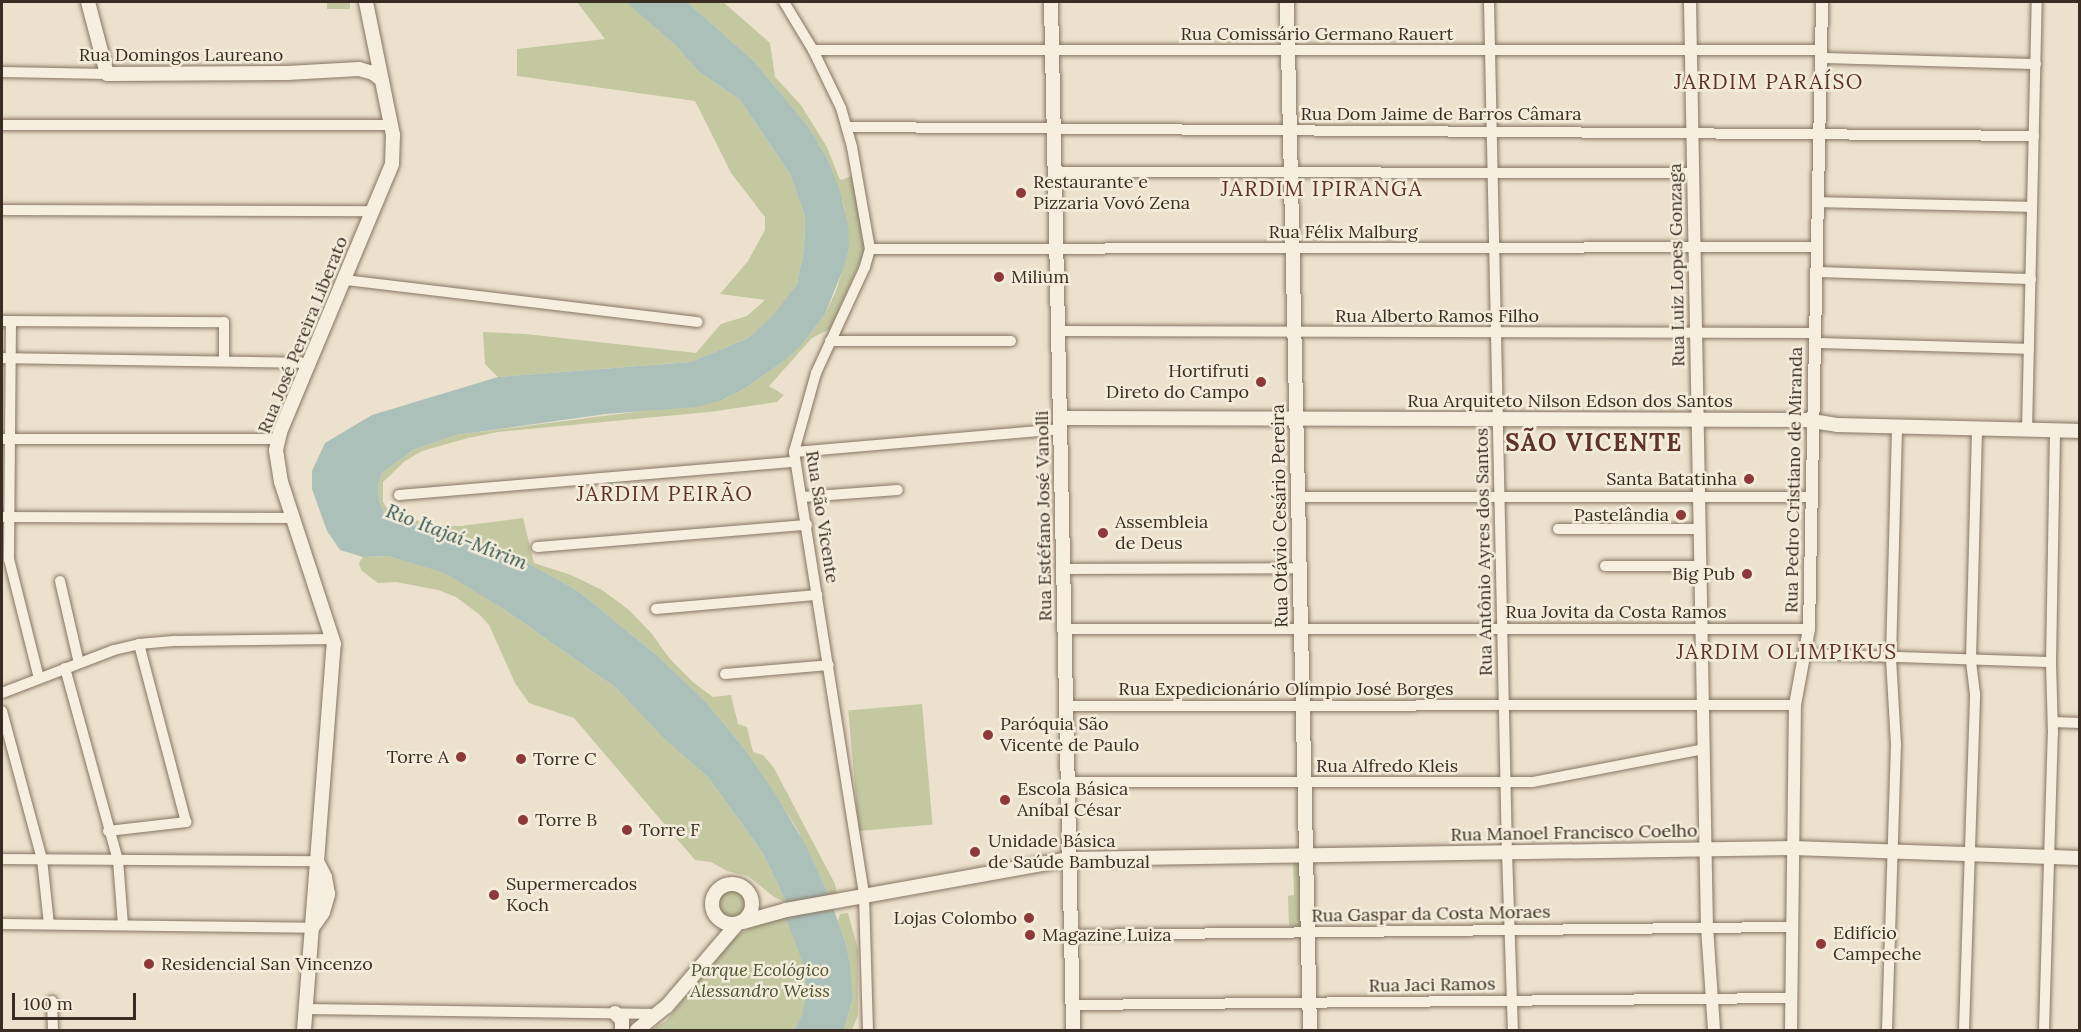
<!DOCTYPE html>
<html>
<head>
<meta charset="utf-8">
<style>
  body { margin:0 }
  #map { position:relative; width:2081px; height:1032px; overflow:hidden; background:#ebe1cc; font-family:Lora,serif }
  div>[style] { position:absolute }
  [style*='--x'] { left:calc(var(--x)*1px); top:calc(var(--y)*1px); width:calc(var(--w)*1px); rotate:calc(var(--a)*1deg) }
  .green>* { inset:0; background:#c4c8a1; transform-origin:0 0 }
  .round { border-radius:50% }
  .water>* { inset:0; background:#acc0ba }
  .canal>* { height:9px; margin:-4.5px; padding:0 4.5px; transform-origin:4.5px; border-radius:4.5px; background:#acc0ba }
  .roads { filter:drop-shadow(0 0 2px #867562) drop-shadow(0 0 2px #867562) }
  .minor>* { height:10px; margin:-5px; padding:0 5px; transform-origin:5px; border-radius:5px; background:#f6efdf }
  .tertiary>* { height:12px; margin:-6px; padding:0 6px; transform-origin:6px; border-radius:6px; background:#f6efdf }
  .secondary>* { height:14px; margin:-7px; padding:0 7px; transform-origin:7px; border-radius:7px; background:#f6efdf }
  .secondary>.ring { margin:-7px; padding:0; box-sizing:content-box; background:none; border:14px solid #f6efdf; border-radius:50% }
  .dots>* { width:16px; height:16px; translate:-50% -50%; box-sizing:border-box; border:3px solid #f3ecdb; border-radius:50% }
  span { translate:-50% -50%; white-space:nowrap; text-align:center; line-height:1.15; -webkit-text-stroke:5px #f3ecdb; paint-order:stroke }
  .street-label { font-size:18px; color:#392d23 }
  .poi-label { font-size:18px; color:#392d23 }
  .left { translate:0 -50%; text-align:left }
  .right { translate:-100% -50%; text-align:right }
  .park-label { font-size:18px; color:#4a532c; font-style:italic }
  .water-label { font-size:20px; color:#345754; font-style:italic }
  .quarter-label { font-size:21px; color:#613227; letter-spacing:1.5px }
  .district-label { font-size:24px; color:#613227; font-weight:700; letter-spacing:1.5px }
  .frame { position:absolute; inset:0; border:3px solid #392d23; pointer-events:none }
  .scale { position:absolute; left:12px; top:993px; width:124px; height:27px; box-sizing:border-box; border:3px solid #392d23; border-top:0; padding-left:8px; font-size:18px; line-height:21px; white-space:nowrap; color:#392d23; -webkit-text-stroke:4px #f3ecdb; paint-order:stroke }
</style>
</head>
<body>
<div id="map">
  <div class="green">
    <i style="left:327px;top:2px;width:23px;height:7px"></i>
    <i style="clip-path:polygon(577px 2px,627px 2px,675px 45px,699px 72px,740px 100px,790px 174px,805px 216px,804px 250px,797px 284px,773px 317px,748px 338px,691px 362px,498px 377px,485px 364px,483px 332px,526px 334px,696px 353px,721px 324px,747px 316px,765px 300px,720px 294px,748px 261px,765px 230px,765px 217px,731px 173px,695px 101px,517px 76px,517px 49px,605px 39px)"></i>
    <i style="clip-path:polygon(687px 2px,723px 2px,770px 43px,775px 77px,800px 104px,827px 147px,839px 178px,841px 180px,854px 175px,865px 234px,865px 251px,830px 329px,812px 338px,769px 386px,784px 395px,777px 402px,709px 412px,498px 432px,468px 438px,422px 451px,405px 461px,383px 482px,383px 502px,389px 511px,430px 525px,460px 526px,523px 518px,534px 563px,571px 575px,602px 590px,629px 610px,652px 634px,670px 659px,694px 683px,713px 697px,731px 695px,738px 724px,747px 727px,753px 752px,763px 755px,774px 768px,835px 884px,837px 894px,829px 896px,796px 827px,747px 752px,706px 702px,660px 658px,578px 591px,510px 553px,461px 535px,390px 518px,383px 510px,379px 499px,378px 485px,382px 473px,413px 450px,456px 435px,720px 401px,744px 389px,784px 361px,801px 346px,825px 314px,836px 291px,849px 248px,844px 206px,827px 158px,808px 126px,753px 60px)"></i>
    <i style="clip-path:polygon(388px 556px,445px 572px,505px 610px,616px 688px,664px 739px,708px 777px,762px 852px,787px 903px,774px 897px,748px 876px,727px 871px,711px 862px,695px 860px,574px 718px,529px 703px,515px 683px,489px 625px,480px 615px,456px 597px,438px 590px,396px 582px,378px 583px,361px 570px,359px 563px,363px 557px)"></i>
    <i style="left:922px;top:704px;width:121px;height:74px;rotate:85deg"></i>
    <i style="clip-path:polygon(1301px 861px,1302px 927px,1289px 926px,1288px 896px,1294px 895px,1293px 862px)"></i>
    <i class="round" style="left:716px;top:888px;width:32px;height:32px"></i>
    <i style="clip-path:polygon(848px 913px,858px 949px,858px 1015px,852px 1030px,844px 1030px,853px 997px,846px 944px,838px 921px,840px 914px)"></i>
    <i style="clip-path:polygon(790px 914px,805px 957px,811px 989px,806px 1016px,799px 1030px,651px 1030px,666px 1021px,734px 937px,769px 918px)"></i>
  </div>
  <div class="water">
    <i style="clip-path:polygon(626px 2px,687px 2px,753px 60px,808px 126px,827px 158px,839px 188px,848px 224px,849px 248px,844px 267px,825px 314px,801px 346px,784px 361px,744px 389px,720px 401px,695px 407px,606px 414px,456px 435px,413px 450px,382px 473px,378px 485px,379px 499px,383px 510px,390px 518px,485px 543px,510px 553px,578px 591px,660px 658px,706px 702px,747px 752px,776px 795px,805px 844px,829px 896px,846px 944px,850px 967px,853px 997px,844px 1030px,799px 1030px,806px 1016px,811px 989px,805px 957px,787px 903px,762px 852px,708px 777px,664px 739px,616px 688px,505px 610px,445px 573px,388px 556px,363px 557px,340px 550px,327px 531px,312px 489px,312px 471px,325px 443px,372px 415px,498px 377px,691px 362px,748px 338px,772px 317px,797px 284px,804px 250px,805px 216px,790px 174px,740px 100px,699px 72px,675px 45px)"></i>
  </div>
  <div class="canal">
    <i style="--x:790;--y:917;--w:43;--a:69.4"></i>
    <i style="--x:805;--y:957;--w:33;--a:79"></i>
    <i style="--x:811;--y:989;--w:27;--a:100"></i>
    <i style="--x:806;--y:1016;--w:16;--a:117"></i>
  </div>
  <div class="roads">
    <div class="minor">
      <i style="--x:784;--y:2;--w:56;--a:58.9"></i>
      <i style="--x:813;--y:50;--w:64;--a:64.2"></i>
      <i style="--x:841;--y:108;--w:41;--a:74.2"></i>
      <i style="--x:852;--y:147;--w:104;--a:80"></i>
      <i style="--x:870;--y:249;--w:19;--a:106"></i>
      <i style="--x:865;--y:267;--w:117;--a:114.8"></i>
      <i style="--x:816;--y:373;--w:82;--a:105.6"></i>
      <i style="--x:794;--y:452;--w:449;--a:81"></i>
      <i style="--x:864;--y:896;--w:134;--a:88.3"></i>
      <i style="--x:1489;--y:2;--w:850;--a:88.79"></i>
      <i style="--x:1507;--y:852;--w:178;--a:88.1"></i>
      <i style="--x:813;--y:50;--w:1008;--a:0"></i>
      <i style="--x:1821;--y:58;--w:215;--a:1.6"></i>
      <i style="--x:2;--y:72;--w:105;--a:1.1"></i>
      <i style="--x:2;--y:125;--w:390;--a:0"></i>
      <i style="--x:848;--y:127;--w:1186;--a:0.43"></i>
      <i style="--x:1055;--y:172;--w:638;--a:0.09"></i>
      <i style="--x:1818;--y:202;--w:214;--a:1.3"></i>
      <i style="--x:2;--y:210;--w:372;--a:0.2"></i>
      <i style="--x:870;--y:249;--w:947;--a:-0.12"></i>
      <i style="--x:1816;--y:272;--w:215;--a:1.9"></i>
      <i style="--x:345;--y:280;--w:355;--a:6.8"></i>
      <i style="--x:2;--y:321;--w:222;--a:0.3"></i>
      <i style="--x:224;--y:322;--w:39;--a:90"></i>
      <i style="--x:11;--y:321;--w:238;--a:90.5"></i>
      <i style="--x:9;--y:559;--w:123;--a:75.9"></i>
      <i style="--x:1058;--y:331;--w:757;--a:0.15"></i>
      <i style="--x:830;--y:341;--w:181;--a:0"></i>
      <i style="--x:1815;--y:343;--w:214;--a:1.6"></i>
      <i style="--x:2;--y:358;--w:307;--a:0.9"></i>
      <i style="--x:2027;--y:430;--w:428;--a:-88.7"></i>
      <i style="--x:2;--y:439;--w:276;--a:0"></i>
      <i style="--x:794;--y:452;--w:267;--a:-4.9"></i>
      <i style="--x:399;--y:495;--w:397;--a:-4.8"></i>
      <i style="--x:802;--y:497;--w:96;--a:-4.2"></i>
      <i style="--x:1299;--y:497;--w:512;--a:0"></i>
      <i style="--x:2;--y:517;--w:291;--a:0.2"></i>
      <i style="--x:1558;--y:529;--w:142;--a:0"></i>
      <i style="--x:537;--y:547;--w:271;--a:-4.7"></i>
      <i style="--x:1605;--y:566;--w:95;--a:0"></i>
      <i style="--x:1063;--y:569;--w:237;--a:-0.2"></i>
      <i style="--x:60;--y:581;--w:84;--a:77"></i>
      <i style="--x:656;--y:609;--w:162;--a:-5"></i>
      <i style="--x:1064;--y:629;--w:745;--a:0"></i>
      <i style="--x:1805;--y:654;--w:246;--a:1.9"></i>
      <i style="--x:65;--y:668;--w:199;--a:74.6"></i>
      <i style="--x:118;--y:860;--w:65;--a:85.6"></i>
      <i style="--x:725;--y:674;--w:104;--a:-4.9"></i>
      <i style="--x:2;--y:693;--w:120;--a:-21"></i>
      <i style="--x:114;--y:650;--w:26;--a:-13"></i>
      <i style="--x:139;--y:644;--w:37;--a:-5"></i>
      <i style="--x:176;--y:641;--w:157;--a:-0.7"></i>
      <i style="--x:1066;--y:706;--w:729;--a:-0.08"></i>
      <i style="--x:2;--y:711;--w:153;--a:74.9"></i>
      <i style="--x:42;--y:859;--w:65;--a:83.9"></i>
      <i style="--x:2053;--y:722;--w:27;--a:2"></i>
      <i style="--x:1068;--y:782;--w:465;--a:0"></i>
      <i style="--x:1533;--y:782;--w:174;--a:-10.9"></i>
      <i style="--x:108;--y:831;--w:79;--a:-6.6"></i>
      <i style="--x:186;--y:822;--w:184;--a:-104.8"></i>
      <i style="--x:2;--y:859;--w:315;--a:0.4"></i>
      <i style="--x:2;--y:924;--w:310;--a:0.7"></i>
      <i style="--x:1071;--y:935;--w:721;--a:-0.64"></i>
      <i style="--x:52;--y:1001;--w:29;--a:88"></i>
      <i style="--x:1072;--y:1005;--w:719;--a:-0.56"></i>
      <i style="--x:306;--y:1009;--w:353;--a:0.8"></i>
      <i style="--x:1887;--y:1030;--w:285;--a:-88.2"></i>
      <i style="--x:1896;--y:745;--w:88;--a:-93.3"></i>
      <i style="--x:1891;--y:657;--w:231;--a:-88.5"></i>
      <i style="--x:1964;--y:1030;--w:336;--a:-88.1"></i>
      <i style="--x:1975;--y:694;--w:35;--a:-97"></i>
      <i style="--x:1971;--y:659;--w:231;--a:-88.5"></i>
      <i style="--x:2044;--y:1030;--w:296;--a:-88.3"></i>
      <i style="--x:2053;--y:734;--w:72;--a:-91.6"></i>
      <i style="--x:2051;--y:662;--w:232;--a:-89"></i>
    </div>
    <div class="tertiary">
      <i style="--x:1690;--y:2;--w:925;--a:88.95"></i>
      <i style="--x:1707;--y:927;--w:103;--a:86.1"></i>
      <i style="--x:1791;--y:1030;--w:325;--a:-89.3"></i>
      <i style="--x:1795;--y:705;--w:77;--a:-79.6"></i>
      <i style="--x:1809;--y:629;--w:627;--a:-88.81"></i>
    </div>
    <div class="secondary">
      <i style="--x:88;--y:2;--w:74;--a:75.2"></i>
      <i style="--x:107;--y:74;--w:180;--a:-0.3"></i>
      <i style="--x:287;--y:73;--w:72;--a:-3.2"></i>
      <i style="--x:359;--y:69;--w:15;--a:16"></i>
      <i style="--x:373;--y:73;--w:11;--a:38"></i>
      <i style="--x:1051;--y:2;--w:1028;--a:88.77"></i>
      <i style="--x:1287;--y:2;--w:1028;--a:88.72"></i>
      <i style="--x:1060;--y:418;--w:746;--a:0.15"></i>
      <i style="--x:1806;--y:420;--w:31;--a:9"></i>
      <i style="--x:1837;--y:425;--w:243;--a:1.4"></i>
      <i class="ring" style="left:712px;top:884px;width:26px;height:26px"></i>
      <i style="--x:743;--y:922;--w:45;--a:-15.6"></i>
      <i style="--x:786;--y:910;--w:288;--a:-10.2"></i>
      <i style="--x:1069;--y:859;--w:724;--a:-0.87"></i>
      <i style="--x:1793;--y:848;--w:287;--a:2"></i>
      <i style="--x:312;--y:928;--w:19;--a:-55"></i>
      <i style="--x:323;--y:912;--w:19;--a:-74"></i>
      <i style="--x:328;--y:894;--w:17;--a:-100"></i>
      <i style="--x:325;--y:877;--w:18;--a:-117"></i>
      <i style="--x:615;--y:1013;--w:10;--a:45"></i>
      <i style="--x:622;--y:1020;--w:10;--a:90"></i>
      <i style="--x:304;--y:1030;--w:387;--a:-85.6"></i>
      <i style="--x:334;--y:644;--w:170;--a:-108.1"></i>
      <i style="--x:281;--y:482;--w:32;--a:-99"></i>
      <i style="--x:276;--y:450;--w:18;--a:-77"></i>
      <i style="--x:280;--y:432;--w:290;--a:-67.3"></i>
      <i style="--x:392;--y:164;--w:29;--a:-88"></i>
      <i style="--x:393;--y:135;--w:136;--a:-101.5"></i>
      <i style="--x:637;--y:1030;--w:38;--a:-39"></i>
      <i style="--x:667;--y:1006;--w:108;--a:-49.5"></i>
    </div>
  </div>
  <div class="dots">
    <i style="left:1021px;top:193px;background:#8f383a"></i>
    <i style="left:999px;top:277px;background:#8f383a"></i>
    <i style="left:1261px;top:382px;background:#8f383a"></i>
    <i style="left:1749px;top:479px;background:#8f383a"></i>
    <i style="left:1681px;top:515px;background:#8f383a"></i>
    <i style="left:1103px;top:533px;background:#8f383a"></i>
    <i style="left:1747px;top:574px;background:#8f383a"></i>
    <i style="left:988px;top:735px;background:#8f383a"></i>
    <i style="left:461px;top:757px;background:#8f383a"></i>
    <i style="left:521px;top:759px;background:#8f383a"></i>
    <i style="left:1005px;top:800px;background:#8f383a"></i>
    <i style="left:523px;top:820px;background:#8f383a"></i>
    <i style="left:627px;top:830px;background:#8f383a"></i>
    <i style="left:975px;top:852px;background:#8f383a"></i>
    <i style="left:494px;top:895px;background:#8f383a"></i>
    <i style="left:1029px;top:918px;background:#8f383a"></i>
    <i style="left:1030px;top:935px;background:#8f383a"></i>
    <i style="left:1821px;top:944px;background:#8f383a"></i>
    <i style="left:149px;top:964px;background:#8f383a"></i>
  </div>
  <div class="street-label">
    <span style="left:1317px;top:34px">Rua Comissário Germano Rauert</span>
    <span style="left:181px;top:55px">Rua Domingos Laureano</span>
    <span style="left:1441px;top:114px">Rua Dom Jaime de Barros Câmara</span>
    <span style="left:1343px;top:232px">Rua Félix Malburg</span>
    <span style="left:1677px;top:265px;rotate:-91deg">Rua Luiz Lopes Gonzaga</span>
    <span style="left:1437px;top:316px">Rua Alberto Ramos Filho</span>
    <span style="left:303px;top:335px;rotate:-68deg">Rua José Pereira Liberato</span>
    <span style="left:1570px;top:401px">Rua Arquiteto Nilson Edson dos Santos</span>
    <span style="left:1794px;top:480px;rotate:-89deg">Rua Pedro Cristiano de Miranda</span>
    <span style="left:1044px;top:516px;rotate:-91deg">Rua Estéfano José Vanolli</span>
    <span style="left:1280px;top:516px;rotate:-91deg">Rua Otávio Cesário Pereira</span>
    <span style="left:822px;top:517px;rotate:81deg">Rua São Vicente</span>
    <span style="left:1484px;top:552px;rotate:-91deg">Rua Antônio Ayres dos Santos</span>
    <span style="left:1616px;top:612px">Rua Jovita da Costa Ramos</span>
    <span style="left:1286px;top:689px">Rua Expedicionário Olímpio José Borges</span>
    <span style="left:1387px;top:766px">Rua Alfredo Kleis</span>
    <span style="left:1574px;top:833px;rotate:-1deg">Rua Manoel Francisco Coelho</span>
    <span style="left:1431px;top:914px;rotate:-1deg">Rua Gaspar da Costa Moraes</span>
    <span style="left:1432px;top:985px;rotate:-1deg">Rua Jaci Ramos</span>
  </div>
  <div class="poi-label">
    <span class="left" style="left:1033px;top:193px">Restaurante e<br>Pizzaria Vovó Zena</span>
    <span class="left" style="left:1011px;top:277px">Milium</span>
    <span class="right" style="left:1249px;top:382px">Hortifruti<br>Direto do Campo</span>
    <span class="right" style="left:1737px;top:479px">Santa Batatinha</span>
    <span class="right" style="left:1669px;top:515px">Pastelândia</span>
    <span class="left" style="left:1115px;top:533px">Assembleia<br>de Deus</span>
    <span class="right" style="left:1735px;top:574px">Big Pub</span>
    <span class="left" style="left:1000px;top:735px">Paróquia São<br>Vicente de Paulo</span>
    <span class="right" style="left:449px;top:757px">Torre A</span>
    <span class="left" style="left:533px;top:759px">Torre C</span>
    <span class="left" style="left:1017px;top:800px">Escola Básica<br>Aníbal César</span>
    <span class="left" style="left:535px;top:820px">Torre B</span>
    <span class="left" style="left:639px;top:830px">Torre F</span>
    <span class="left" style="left:988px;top:852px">Unidade Básica<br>de Saúde Bambuzal</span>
    <span class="left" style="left:506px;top:895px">Supermercados<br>Koch</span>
    <span class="right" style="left:1017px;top:918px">Lojas Colombo</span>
    <span class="left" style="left:1833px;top:944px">Edifício<br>Campeche</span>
    <span class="left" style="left:1042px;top:935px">Magazine Luiza</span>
    <span class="left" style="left:161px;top:964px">Residencial San Vincenzo</span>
  </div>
  <div class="park-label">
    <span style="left:760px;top:981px">Parque Ecológico<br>Alessandro Weiss</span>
  </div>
  <div class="water-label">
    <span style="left:457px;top:536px;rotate:21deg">Rio Itajaí-Mirim</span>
  </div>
  <div class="quarter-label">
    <span style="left:1769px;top:82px">JARDIM PARAÍSO</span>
    <span style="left:1322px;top:189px">JARDIM IPIRANGA</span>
    <span style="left:665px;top:494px">JARDIM PEIRÃO</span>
    <span style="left:1787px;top:652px">JARDIM OLIMPIKUS</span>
  </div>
  <div class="district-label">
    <span style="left:1594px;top:443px">SÃO VICENTE</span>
  </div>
  <div class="frame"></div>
  <div class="scale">100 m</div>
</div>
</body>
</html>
